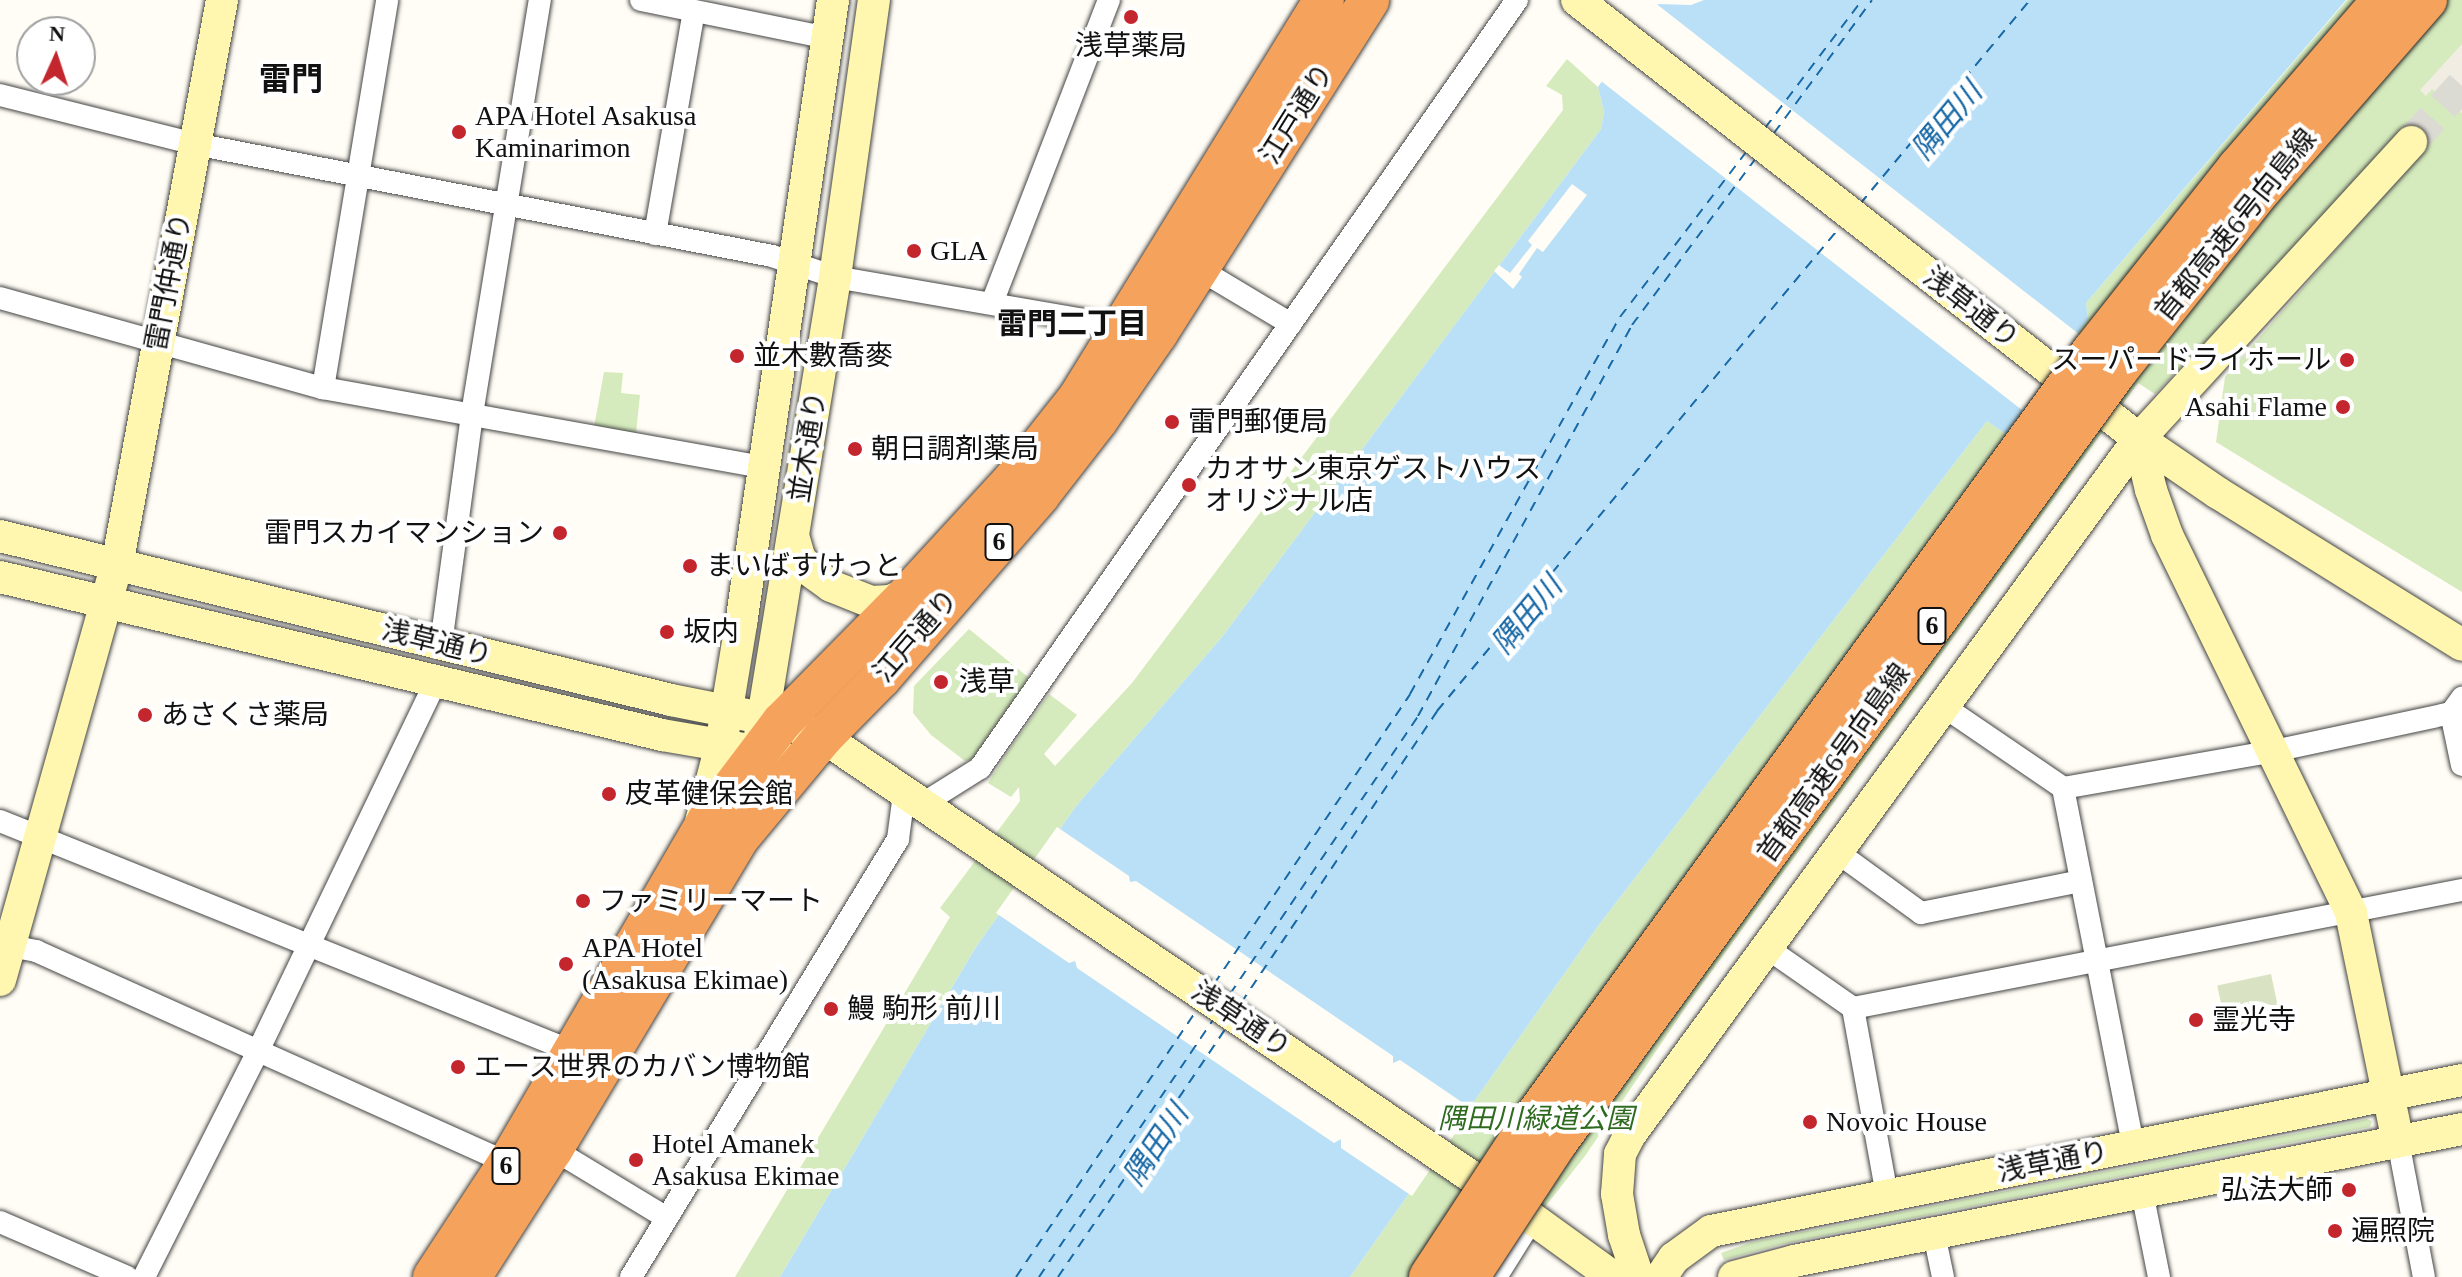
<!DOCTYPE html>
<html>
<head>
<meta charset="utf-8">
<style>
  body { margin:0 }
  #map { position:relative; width:2462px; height:1277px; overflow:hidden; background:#fffdf5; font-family:"Times New Roman","Noto Sans JP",serif }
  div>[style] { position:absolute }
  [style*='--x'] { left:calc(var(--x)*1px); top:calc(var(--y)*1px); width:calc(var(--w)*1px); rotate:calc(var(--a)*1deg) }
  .green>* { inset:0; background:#d5ebbd }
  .cemetery>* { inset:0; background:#d9e3c4; transform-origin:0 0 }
  .plaza>* { inset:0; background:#f1ede2 }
  .water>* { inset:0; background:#b9e0f7 }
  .pier>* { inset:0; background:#fffdf5; transform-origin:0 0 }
  .ferry>* { height:2px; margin-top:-1px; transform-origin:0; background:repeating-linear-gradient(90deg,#1768a6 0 10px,transparent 0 18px) }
  .secondary-tunnel>* { height:32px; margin-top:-16px; transform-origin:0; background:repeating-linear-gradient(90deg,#dbdad3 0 32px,transparent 0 48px) }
  .roads { filter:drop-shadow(0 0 2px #444) drop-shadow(0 0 2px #444) }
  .street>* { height:22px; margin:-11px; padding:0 11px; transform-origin:11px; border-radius:11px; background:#fff }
  .secondary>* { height:32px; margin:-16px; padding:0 16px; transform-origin:16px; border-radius:16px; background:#fff6b0 }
  .highway>* { height:40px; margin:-20px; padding:0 20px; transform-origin:20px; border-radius:20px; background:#f5a25d }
  .bridges { filter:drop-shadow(0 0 2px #222) drop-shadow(0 0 2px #222) }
  .highway-bridge>* { height:40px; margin:-20px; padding:0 20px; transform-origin:20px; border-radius:20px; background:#f5a25d }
  .dots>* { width:22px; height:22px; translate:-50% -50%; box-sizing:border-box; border:4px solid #fff; border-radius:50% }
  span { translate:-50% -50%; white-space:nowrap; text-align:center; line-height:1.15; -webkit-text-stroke:8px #fff; paint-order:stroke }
  .shield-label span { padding:2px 6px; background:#fff; border:2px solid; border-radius:6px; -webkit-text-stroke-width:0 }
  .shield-label { font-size:26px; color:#111; font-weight:700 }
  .poi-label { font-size:28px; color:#111 }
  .left { translate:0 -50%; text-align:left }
  .right { translate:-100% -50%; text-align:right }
  .street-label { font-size:28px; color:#111 }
  .park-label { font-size:28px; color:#2f6b1f; font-style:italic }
  .water-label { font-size:30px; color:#1768a6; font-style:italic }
  .neighbourhood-label { font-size:30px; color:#111; font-weight:700 }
  .quarter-label { font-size:32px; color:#111; font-weight:700 }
  .north { position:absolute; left:16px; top:16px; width:80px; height:80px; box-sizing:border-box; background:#fff; border:2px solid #a0a0a0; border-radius:50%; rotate:3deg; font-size:22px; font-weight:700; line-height:32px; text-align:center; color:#111 }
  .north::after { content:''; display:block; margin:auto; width:28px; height:36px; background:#c4262e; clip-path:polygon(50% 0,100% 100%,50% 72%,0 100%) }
</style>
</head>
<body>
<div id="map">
  <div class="green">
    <i style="clip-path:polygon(2347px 0,2462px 0,2462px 592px,2216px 442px,2225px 377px,2425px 148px,2402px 129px,2314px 229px,2155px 394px,2138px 383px,1688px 1004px,1585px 1156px,1490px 1277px,1350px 1277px,1598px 926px,1960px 456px,1987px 421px,2006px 434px,2088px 319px,2086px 303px)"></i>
    <i style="clip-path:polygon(1567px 59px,1598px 87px,1604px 112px,1601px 129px,1222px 637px,1077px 805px,976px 947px,780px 1277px,735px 1277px,950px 917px,940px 908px,1020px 801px,1019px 787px,1011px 797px,988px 783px,1009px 750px,1049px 694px,1077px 715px,1044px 754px,1055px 766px,1132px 683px,1563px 110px,1562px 95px,1546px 86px)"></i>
    <i style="clip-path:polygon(604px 372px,623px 373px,621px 393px,640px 395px,636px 433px,594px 427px)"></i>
    <i style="clip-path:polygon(969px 629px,1034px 682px,995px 733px,971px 760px,965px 761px,931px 735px,913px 713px,914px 686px)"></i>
    <i style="clip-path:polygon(2367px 1119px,2372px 1121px,2370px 1127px,1783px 1244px,1724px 1260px,1721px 1253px,1752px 1242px)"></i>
  </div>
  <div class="cemetery">
    <i style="left:2271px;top:974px;width:48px;height:55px;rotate:78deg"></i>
  </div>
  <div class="plaza">
    <i style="clip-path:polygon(2462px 44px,2462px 113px,2452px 106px,2457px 100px,2446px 91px,2440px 96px,2432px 89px,2426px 96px,2420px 90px)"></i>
  </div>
  <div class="water">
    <i style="clip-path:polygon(1704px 0,2346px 0,2086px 303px,2088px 319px,2006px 434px,1987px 421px,1960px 456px,1598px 926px,1350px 1277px,780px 1277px,976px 947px,1077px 805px,1222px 637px,1601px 129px,1604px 112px,1598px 87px,1658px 4px,1691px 5px)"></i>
  </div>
  <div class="pier">
    <i style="left:1654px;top:2px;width:542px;height:95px;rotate:38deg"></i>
    <i style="clip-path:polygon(1572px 184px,1587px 195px,1543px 252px,1537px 248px,1519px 274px,1522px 277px,1513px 289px,1494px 271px,1499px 265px,1510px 273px,1532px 245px,1528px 241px)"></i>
    <i style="clip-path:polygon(1057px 827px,1129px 876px,1130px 882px,1136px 881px,1393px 1056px,1393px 1063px,1400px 1060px,1472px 1109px,1412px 1196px,1341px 1148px,1341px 1139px,1334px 1143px,1077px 968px,1075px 961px,1069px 963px,996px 913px)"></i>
  </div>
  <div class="ferry">
    <i style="--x:1765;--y:128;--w:161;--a:-52.8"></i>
    <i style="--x:1774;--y:133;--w:165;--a:-53.6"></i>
    <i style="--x:1860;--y:204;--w:266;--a:-50.2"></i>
    <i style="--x:1214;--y:984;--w:350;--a:-55.9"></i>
    <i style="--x:1410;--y:694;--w:432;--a:-60.9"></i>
    <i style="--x:1620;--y:317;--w:208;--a:-52.6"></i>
    <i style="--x:1230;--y:994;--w:336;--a:-55.9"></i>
    <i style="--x:1418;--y:716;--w:446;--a:-61.3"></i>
    <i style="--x:1632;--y:325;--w:208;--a:-53.4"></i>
    <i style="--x:1241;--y:1003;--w:352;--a:-56.1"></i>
    <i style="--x:1437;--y:711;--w:630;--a:-50.22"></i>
    <i style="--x:1016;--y:1277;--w:323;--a:-55.9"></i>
    <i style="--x:1039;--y:1277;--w:310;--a:-55.9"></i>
    <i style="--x:1058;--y:1277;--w:299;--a:-56"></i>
  </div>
  <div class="secondary-tunnel">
    <i style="--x:2411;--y:142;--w:76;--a:-48.2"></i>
  </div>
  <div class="roads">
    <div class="street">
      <i style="--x:641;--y:0;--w:190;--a:11.5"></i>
      <i style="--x:0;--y:95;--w:201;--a:14.1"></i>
      <i style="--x:195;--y:144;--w:588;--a:10.98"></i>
      <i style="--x:772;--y:256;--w:66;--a:18.4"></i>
      <i style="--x:835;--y:277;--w:299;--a:9.8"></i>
      <i style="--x:655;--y:234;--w:226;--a:-80.1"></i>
      <i style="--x:1199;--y:269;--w:107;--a:30.9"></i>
      <i style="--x:0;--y:298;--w:335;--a:15.6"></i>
      <i style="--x:323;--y:388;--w:446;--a:10.2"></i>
      <i style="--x:992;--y:303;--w:325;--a:-68.9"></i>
      <i style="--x:323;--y:388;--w:393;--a:-80.6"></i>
      <i style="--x:441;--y:644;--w:232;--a:-82.3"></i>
      <i style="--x:472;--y:414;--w:420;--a:-80.7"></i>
      <i style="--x:1943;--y:706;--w:145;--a:34.3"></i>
      <i style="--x:2063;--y:788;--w:214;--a:-9.9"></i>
      <i style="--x:2274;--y:751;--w:181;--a:-12.1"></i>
      <i style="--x:2451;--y:713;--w:19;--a:-54"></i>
      <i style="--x:2451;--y:713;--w:53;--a:78.1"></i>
      <i style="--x:2063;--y:788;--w:364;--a:78.9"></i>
      <i style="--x:921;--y:805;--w:70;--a:-32.1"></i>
      <i style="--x:980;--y:768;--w:937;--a:-55.04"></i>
      <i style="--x:0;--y:821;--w:619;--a:21.92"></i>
      <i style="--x:1837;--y:852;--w:104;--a:36"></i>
      <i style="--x:1921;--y:913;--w:163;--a:-11.3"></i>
      <i style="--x:0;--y:944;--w:37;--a:11"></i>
      <i style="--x:36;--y:951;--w:517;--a:24.19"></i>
      <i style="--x:1767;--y:948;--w:105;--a:34.9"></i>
      <i style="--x:1853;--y:1008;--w:620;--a:-10.97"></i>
      <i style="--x:1853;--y:1008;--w:190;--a:79.7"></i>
      <i style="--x:2398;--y:1141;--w:138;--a:79.2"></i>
      <i style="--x:553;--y:1149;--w:133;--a:31.2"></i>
      <i style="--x:2142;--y:1192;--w:87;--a:78.7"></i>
      <i style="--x:0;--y:1222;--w:138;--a:23.4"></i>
      <i style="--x:1934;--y:1234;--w:44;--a:78.2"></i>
      <i style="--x:144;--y:1277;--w:251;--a:-63.2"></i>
      <i style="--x:257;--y:1053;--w:413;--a:-64.3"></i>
      <i style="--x:631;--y:1277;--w:513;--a:-58.63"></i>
      <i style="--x:898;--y:839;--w:45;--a:-82.4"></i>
      <i style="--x:1496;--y:1277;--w:70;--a:-57.9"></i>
    </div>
    <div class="secondary">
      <i style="--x:1577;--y:0;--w:713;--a:37.99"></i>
      <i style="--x:2139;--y:439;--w:96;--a:34.4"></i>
      <i style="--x:2218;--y:493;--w:287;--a:31.9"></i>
      <i style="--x:2139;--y:439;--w:52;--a:76.8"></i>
      <i style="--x:2151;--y:490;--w:48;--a:70.4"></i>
      <i style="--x:2167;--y:535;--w:420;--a:64"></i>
      <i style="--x:2351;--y:913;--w:233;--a:78.4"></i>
      <i style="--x:0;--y:536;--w:691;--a:13.73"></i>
      <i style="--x:671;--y:700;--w:113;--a:11.2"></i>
      <i style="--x:782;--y:722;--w:44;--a:20.1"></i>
      <i style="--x:823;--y:737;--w:841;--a:34.14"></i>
      <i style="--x:1519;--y:1209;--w:116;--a:35.9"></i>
      <i style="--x:794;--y:539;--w:19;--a:74"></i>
      <i style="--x:799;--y:557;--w:16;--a:52"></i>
      <i style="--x:809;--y:570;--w:27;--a:36"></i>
      <i style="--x:831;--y:586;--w:43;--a:21.8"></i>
      <i style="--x:871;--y:602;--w:19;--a:-3"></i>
      <i style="--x:890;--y:601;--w:22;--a:-24"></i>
      <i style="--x:0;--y:577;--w:681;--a:13.42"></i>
      <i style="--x:662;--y:735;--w:119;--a:9.7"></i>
      <i style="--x:760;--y:736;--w:465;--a:-80.7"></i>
      <i style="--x:835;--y:277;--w:280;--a:-82"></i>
      <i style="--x:701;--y:822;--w:80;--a:-75.4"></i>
      <i style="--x:721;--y:745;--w:123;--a:-80.6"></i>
      <i style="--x:741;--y:624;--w:631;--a:-81.61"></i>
      <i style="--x:0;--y:980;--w:431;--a:-74.3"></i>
      <i style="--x:117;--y:565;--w:575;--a:-79.47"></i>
      <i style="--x:1638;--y:1277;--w:44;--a:-108.4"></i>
      <i style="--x:1624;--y:1235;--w:42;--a:-99.7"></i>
      <i style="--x:1617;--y:1194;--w:40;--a:-85.7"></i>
      <i style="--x:1620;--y:1154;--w:20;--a:-63"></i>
      <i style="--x:1629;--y:1136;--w:864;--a:-53.81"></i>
      <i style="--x:2139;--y:439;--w:403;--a:-47.5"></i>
      <i style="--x:1661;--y:1277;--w:23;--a:-56"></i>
      <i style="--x:1674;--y:1258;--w:46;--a:-36.1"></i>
      <i style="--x:1711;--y:1231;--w:766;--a:-11.37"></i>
      <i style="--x:1734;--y:1277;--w:62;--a:-14.9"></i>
      <i style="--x:1794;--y:1261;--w:681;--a:-11.18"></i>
    </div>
    <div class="highway">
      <i style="--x:433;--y:1277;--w:136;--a:-56.7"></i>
      <i style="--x:508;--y:1163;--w:396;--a:-59.8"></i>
      <i style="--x:707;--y:821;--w:124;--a:-52.9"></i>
      <i style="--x:782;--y:722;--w:182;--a:-45.4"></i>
      <i style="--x:910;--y:592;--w:154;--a:-47.4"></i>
      <i style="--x:1014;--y:479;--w:103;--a:-51.7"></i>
      <i style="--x:1078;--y:398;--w:468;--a:-58.3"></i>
      <i style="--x:471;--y:1277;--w:152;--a:-57.4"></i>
      <i style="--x:553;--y:1149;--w:364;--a:-59.1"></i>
      <i style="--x:740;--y:837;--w:130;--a:-50.3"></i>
      <i style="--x:823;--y:737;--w:83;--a:-45.5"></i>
      <i style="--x:881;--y:678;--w:241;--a:-49"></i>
      <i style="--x:1039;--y:496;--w:96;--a:-52.2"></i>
      <i style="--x:1098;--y:420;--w:106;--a:-55.4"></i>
      <i style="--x:1158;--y:333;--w:394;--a:-57.6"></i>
    </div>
  </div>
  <div class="bridges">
    <div class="highway-bridge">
      <i style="--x:1429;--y:1277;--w:188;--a:-56.7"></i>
      <i style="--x:1532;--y:1120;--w:951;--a:-53.94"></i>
      <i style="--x:2092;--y:351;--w:235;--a:-51.6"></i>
      <i style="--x:2238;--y:167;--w:221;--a:-49.2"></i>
      <i style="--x:1469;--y:1277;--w:160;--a:-56.7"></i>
      <i style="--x:1557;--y:1143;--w:952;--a:-54.02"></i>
      <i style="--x:2116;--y:373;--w:235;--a:-51.6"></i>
      <i style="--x:2262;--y:189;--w:251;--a:-48.9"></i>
    </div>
  </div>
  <div class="dots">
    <i style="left:1131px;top:17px;background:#c4262e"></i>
    <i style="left:459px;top:132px;background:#c4262e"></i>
    <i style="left:914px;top:251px;background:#c4262e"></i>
    <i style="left:737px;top:356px;background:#c4262e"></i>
    <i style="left:2347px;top:360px;background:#c4262e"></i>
    <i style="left:2343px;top:407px;background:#c4262e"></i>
    <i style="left:1172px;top:422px;background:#c4262e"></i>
    <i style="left:855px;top:449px;background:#c4262e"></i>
    <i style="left:1189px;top:485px;background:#c4262e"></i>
    <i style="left:560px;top:533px;background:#c4262e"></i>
    <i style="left:690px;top:566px;background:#c4262e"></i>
    <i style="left:667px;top:632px;background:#c4262e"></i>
    <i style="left:941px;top:682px;background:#c4262e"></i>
    <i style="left:145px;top:715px;background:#c4262e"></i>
    <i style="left:609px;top:794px;background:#c4262e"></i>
    <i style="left:583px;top:901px;background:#c4262e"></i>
    <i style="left:566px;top:964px;background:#c4262e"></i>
    <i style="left:831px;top:1009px;background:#c4262e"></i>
    <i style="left:2196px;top:1020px;background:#c4262e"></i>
    <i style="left:458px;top:1067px;background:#c4262e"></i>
    <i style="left:1810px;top:1122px;background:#c4262e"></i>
    <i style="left:636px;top:1160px;background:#c4262e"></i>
    <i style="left:2349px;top:1190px;background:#c4262e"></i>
    <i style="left:2335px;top:1231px;background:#c4262e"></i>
  </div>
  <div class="shield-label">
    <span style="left:999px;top:542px">6</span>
    <span style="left:1932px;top:626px">6</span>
    <span style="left:506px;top:1166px">6</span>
  </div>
  <div class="poi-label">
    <span style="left:1131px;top:46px">浅草薬局</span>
    <span class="left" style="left:475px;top:132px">APA Hotel Asakusa<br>Kaminarimon</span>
    <span class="left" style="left:930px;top:251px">GLA</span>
    <span class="left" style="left:753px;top:356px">並木數喬麥</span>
    <span class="right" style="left:2331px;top:360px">スーパードライホール</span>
    <span class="right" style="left:2327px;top:407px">Asahi Flame</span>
    <span class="left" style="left:1188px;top:422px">雷門郵便局</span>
    <span class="left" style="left:871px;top:449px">朝日調剤薬局</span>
    <span class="left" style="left:1205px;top:485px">カオサン東京ゲストハウス<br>オリジナル店</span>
    <span class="right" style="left:544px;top:533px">雷門スカイマンション</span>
    <span class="left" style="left:706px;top:566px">まいばすけっと</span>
    <span class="left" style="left:683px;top:632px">坂内</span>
    <span class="left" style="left:959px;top:682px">浅草</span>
    <span class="left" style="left:161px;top:715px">あさくさ薬局</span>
    <span class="left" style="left:625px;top:794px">皮革健保会館</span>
    <span class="left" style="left:599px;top:901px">ファミリーマート</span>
    <span class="left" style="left:582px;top:964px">APA Hotel<br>(Asakusa Ekimae)</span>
    <span class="left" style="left:847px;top:1009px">鰻 駒形 前川</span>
    <span class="left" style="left:2212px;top:1020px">霊光寺</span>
    <span class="left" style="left:474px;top:1067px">エース世界のカバン博物館</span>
    <span class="left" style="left:1826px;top:1122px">Novoic House</span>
    <span class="left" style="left:652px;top:1160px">Hotel Amanek<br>Asakusa Ekimae</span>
    <span class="right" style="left:2333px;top:1190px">弘法大師</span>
    <span class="left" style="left:2351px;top:1231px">遍照院</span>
  </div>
  <div class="street-label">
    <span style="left:1297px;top:114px;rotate:-58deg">江戸通り</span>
    <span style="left:2236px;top:225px;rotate:-51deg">首都高速6号向島線</span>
    <span style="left:169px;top:282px;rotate:-79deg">雷門仲通り</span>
    <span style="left:1971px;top:308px;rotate:38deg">浅草通り</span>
    <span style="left:808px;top:447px;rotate:-81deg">並木通り</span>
    <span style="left:916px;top:636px;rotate:-49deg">江戸通り</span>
    <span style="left:437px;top:643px;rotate:14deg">浅草通り</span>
    <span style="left:1834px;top:763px;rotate:-54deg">首都高速6号向島線</span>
    <span style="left:1241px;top:1020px;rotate:34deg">浅草通り</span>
    <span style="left:2053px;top:1162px;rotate:-11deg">浅草通り</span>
  </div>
  <div class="park-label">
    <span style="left:1536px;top:1119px">隅田川緑道公園</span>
  </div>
  <div class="water-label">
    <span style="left:1947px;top:121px;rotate:-50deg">隅田川</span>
    <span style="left:1527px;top:615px;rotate:-50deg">隅田川</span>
    <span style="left:1156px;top:1145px;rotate:-56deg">隅田川</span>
  </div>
  <div class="neighbourhood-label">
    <span style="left:1072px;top:324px">雷門二丁目</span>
  </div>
  <div class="quarter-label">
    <span style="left:291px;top:79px">雷門</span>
  </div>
  <div class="north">N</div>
</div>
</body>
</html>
